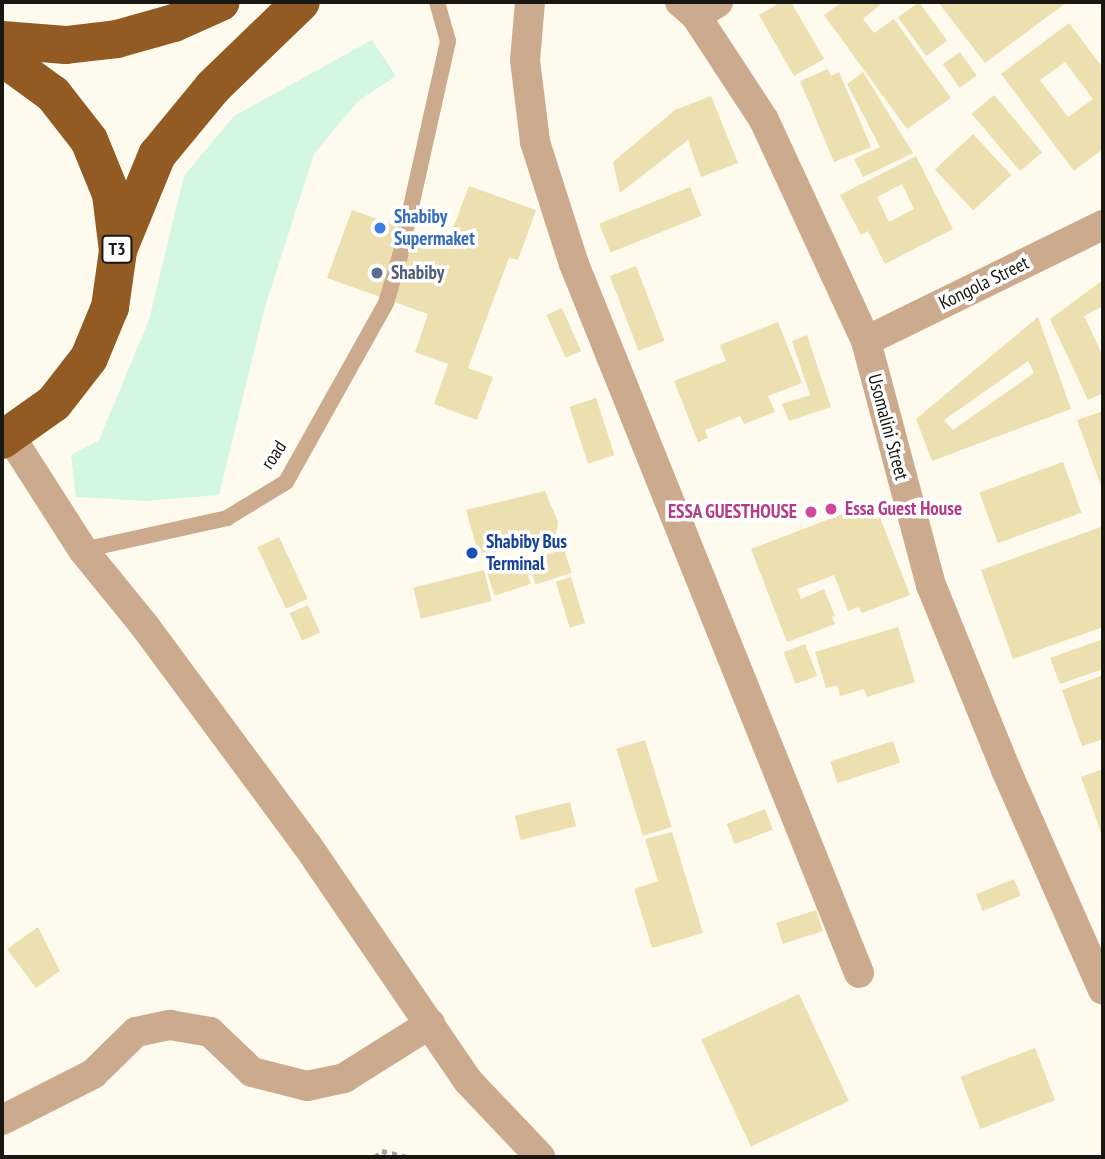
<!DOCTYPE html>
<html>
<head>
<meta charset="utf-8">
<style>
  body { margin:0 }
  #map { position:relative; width:1105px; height:1159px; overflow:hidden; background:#fefbee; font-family:"PT Sans Narrow",sans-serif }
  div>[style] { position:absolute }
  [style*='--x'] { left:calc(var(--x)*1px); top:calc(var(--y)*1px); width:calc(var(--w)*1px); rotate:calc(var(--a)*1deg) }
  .green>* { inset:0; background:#d3f7e1 }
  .building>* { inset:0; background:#ecdfb0; transform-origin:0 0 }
  .path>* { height:4.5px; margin-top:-2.25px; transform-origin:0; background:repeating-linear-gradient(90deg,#a8a69c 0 5px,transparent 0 10px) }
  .service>* { height:16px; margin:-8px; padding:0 8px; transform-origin:8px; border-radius:8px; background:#ccaa8e }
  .minor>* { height:30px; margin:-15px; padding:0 15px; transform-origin:15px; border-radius:15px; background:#ccaa8e }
  .trunk>* { height:38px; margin:-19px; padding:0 19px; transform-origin:19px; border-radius:19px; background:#935b24 }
  .dots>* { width:19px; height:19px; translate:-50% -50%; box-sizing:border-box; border:4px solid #fff; border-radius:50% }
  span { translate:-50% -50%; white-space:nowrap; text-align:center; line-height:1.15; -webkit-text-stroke:7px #fff; paint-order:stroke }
  .shield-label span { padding:2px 5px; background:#fff; border:2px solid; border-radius:5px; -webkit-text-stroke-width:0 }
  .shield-label { font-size:18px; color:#181712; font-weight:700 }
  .shop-label { font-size:19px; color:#366cbe; font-weight:700 }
  .left { translate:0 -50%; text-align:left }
  .service-label { font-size:19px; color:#4e5e75; font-weight:700 }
  .street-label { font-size:19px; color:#181712 }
  .hotel-label { font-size:19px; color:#b23c85; font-weight:700 }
  .right { translate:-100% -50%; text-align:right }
  .transit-label { font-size:19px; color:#164399; font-weight:700 }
  .frame { position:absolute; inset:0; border:4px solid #181712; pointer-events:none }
</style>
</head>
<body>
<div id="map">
  <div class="green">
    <i style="clip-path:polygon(372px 40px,396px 76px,358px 101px,314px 154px,265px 307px,219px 495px,146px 501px,76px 497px,71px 455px,99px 440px,149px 320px,184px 176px,234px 116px)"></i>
  </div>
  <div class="building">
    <i style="clip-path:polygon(781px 2px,791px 2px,824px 59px,794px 76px,759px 15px)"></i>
    <i style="clip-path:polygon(842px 2px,883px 2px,863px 19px,874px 33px,894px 19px,951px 98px,907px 129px,824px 15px)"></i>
    <i style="left:919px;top:2px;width:48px;height:26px;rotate:54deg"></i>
    <i style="clip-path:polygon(938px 2px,1067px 2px,985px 63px)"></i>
    <i style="clip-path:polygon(evenodd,1069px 23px,1103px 68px,1103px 149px,1074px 171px,1001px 74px,1069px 23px,1065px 62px,1093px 99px,1068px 117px,1040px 80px,1065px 62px)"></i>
    <i style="left:960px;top:52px;width:29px;height:21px;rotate:55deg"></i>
    <i style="clip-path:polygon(828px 69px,831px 76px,839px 72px,871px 147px,834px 162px,800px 81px)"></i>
    <i style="clip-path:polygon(863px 72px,913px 153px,863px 177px,854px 159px,880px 147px,847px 84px)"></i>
    <i style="left:994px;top:95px;width:75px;height:29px;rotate:50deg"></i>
    <i style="clip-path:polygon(711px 96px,738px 163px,701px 177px,688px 140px,620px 193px,613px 162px,675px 110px)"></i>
    <i style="left:973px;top:134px;width:56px;height:52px;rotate:47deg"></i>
    <i style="clip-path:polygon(evenodd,916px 156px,953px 229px,885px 264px,868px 231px,861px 235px,840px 195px,916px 156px,902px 184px,914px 209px,889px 222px,877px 197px,902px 184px)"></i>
    <i style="clip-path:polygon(469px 186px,536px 210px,518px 260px,509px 258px,468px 368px,493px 377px,477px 420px,434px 404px,448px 364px,415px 352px,428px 314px,327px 278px,352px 210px,447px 244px)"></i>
    <i style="left:690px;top:187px;width:31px;height:98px;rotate:68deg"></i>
    <i style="left:636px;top:266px;width:80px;height:28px;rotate:69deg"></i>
    <i style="clip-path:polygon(1103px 280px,1103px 306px,1084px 316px,1103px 356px,1103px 393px,1088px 400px,1050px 319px)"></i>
    <i style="left:562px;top:308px;width:47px;height:17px;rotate:66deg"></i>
    <i style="clip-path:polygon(evenodd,1038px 317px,1071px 409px,932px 461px,916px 419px,1038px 317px,1028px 361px,1034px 373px,953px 430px,944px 420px,1028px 361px)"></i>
    <i style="clip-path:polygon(778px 322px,802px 383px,768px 396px,775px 412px,744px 424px,740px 416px,705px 430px,708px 438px,698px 442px,674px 381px,726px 361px,720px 345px)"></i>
    <i style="clip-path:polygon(807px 335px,831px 407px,789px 421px,782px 404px,810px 395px,792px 341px)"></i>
    <i style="left:596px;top:398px;width:60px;height:28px;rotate:72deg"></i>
    <i style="clip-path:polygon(1103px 411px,1103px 491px,1077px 420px)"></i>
    <i style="left:1063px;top:462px;width:54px;height:89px;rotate:70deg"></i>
    <i style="clip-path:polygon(545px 491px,558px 522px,555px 540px,479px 556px,466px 510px)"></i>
    <i style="clip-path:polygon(874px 502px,910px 595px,862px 613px,859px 607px,848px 611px,834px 575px,797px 589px,801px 599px,824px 589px,835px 616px,832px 617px,835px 624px,787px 642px,751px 549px)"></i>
    <i style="clip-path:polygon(1101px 527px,1103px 627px,1013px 659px,981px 570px)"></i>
    <i style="left:279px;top:537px;width:68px;height:24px;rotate:65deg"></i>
    <i style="left:564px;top:549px;width:25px;height:38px;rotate:72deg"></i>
    <i style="left:523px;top:560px;width:25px;height:38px;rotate:72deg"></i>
    <i style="left:484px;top:570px;width:32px;height:73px;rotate:76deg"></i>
    <i style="left:571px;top:577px;width:48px;height:16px;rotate:73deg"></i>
    <i style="left:308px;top:605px;width:30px;height:20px;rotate:66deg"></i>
    <i style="clip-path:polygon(898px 627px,915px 682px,867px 697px,864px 689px,840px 696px,837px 685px,826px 688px,815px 652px)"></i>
    <i style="clip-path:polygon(1103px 639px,1103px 669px,1060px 684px,1050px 658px)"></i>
    <i style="left:805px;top:644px;width:34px;height:23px;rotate:69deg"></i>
    <i style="clip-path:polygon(1103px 675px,1103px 739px,1082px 746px,1062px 690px)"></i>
    <i style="left:645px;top:740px;width:91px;height:30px;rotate:73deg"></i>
    <i style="left:893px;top:741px;width:23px;height:66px;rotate:72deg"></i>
    <i style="clip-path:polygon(1103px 769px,1103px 838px,1081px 777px)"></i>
    <i style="left:570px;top:802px;width:25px;height:57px;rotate:76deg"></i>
    <i style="left:765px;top:809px;width:22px;height:41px;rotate:69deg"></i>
    <i style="clip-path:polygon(672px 832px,703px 933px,652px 948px,634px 889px,658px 881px,645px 839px)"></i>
    <i style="left:1014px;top:879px;width:18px;height:41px;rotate:68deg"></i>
    <i style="left:816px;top:910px;width:22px;height:42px;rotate:72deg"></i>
    <i style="clip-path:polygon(38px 927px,60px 971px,36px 988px,7px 949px)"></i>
    <i style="left:799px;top:994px;width:118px;height:108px;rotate:65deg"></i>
    <i style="left:1035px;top:1048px;width:56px;height:80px;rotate:69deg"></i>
  </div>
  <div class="path">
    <i style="--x:375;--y:1157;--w:9;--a:-41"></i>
    <i style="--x:382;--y:1151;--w:26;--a:13"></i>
  </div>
  <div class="service">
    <i style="--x:83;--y:550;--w:148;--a:-12.5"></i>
    <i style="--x:227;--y:518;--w:69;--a:-31.4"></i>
    <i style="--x:286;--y:482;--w:205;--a:-60.8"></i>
    <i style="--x:386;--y:303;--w:49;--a:-73.4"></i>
    <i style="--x:400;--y:256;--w:220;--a:-77.4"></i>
    <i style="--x:448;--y:41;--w:41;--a:-105.8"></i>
  </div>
  <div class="minor">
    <i style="--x:530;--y:2;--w:58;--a:94.9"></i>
    <i style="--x:525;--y:60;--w:83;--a:83"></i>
    <i style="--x:535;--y:142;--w:128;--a:72.3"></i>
    <i style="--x:574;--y:264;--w:764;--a:68.1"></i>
    <i style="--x:680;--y:2;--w:21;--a:41"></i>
    <i style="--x:696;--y:16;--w:124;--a:56.8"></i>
    <i style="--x:764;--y:120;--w:243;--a:65.2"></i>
    <i style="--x:866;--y:341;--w:253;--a:75.1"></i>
    <i style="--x:931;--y:585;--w:200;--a:67.9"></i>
    <i style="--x:1006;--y:770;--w:240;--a:66.2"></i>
    <i style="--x:696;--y:16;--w:26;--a:-32"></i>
    <i style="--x:866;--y:341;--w:264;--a:-26.1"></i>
    <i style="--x:10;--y:436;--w:135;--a:57.4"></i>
    <i style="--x:83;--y:550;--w:97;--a:50.9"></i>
    <i style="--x:144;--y:625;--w:274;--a:53.5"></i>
    <i style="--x:307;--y:845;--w:286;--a:55.7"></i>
    <i style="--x:468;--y:1081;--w:105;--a:46.5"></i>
    <i style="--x:2;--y:1120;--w:102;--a:-26.8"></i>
    <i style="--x:93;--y:1074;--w:60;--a:-44.3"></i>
    <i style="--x:136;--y:1032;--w:35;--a:-12"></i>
    <i style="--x:170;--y:1025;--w:41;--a:9.9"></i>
    <i style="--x:210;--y:1032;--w:58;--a:43.6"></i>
    <i style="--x:252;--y:1072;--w:57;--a:14.3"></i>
    <i style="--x:307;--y:1086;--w:38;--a:-12"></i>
    <i style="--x:344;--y:1078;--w:102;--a:-32.1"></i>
  </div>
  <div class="trunk">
    <i style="--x:2;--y:40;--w:64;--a:4.5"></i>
    <i style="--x:66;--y:45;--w:51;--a:-6.7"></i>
    <i style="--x:117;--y:39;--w:59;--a:-15.7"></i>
    <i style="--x:174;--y:23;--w:51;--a:-24.1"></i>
    <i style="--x:2;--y:57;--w:63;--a:36"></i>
    <i style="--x:53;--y:94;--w:58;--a:52"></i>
    <i style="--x:89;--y:140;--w:58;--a:67.8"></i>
    <i style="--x:111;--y:194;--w:57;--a:83"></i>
    <i style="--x:118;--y:251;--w:57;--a:98.1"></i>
    <i style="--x:110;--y:307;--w:55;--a:112.4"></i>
    <i style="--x:89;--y:358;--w:57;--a:127.9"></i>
    <i style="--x:54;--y:403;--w:64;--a:144.6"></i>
    <i style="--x:118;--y:250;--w:103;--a:-67.7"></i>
    <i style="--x:157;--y:155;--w:88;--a:-50.5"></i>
    <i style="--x:213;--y:87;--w:122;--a:-44"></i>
  </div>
  <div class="dots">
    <i style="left:380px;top:228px;background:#3f7fe0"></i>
    <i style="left:377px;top:273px;background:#5c6f8a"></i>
    <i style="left:831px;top:509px;background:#d1479c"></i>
    <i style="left:811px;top:512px;background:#d1479c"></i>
    <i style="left:472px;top:553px;background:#1a4fb4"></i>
  </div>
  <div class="shield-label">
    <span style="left:117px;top:249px">T3</span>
  </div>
  <div class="shop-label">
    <span class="left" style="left:394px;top:228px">Shabiby<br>Supermaket</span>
  </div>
  <div class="service-label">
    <span class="left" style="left:391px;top:273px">Shabiby</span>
  </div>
  <div class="street-label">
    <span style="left:984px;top:283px;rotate:-26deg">Kongola Street</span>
    <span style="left:888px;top:427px;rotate:75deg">Usomalini Street</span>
    <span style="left:274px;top:455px;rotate:-56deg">road</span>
  </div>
  <div class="hotel-label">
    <span class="left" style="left:845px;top:509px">Essa Guest House</span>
    <span class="right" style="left:797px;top:512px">ESSA GUESTHOUSE</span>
  </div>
  <div class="transit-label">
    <span class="left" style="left:486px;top:553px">Shabiby Bus<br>Terminal</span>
  </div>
  <div class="frame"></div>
</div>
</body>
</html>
